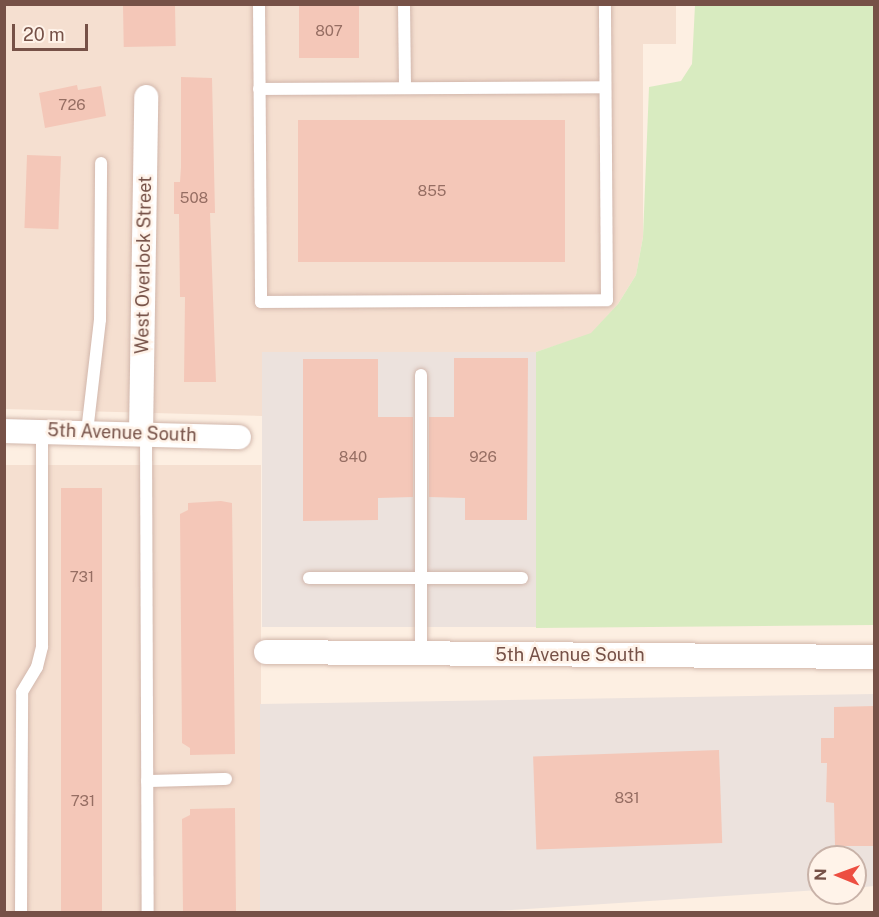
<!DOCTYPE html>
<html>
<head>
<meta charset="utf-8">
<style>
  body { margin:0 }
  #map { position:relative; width:879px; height:917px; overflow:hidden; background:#fdefe2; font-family:"Public Sans",sans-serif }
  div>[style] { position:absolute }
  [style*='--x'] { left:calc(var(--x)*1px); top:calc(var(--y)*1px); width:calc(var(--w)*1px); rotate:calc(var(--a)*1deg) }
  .residential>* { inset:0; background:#f5dfd0; transform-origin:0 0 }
  .industrial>* { inset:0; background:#ece2dd; transform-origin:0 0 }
  .green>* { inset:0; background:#d8ebc0 }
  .building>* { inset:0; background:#f4c7b8; transform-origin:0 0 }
  .roads { filter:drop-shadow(0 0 2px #d1b6ab) drop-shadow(0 0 2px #d1b6ab) }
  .service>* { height:12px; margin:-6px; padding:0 6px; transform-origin:6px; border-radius:6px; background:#fff }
  .minor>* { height:24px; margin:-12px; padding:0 12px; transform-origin:12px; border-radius:12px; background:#fff }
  span { translate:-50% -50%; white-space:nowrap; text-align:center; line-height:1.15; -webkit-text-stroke:5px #fff3e9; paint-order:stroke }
  .number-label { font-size:15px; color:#966e63 }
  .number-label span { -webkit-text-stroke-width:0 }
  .street-label { font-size:18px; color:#765147 }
  .frame { position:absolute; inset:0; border:6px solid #765147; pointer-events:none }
  .north { position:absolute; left:807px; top:845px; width:60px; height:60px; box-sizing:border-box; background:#fff3e9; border:2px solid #c8b2a8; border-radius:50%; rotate:271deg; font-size:16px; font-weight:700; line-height:24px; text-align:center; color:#765147 }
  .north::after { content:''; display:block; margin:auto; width:21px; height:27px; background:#ed4e41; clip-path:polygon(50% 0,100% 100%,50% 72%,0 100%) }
  .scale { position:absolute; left:12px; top:24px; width:76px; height:27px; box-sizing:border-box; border:3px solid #765147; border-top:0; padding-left:8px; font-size:18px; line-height:21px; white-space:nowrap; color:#765147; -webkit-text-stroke:4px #fff3e9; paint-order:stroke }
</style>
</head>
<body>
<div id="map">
  <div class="residential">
    <i style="clip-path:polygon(5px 5px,676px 5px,676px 44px,643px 44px,643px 237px,636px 275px,618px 304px,591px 334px,536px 352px,262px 352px,262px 416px,5px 409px)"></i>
    <i style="left:4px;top:465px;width:257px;height:447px"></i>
  </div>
  <div class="industrial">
    <i style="left:262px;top:352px;width:274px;height:275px"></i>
    <i style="clip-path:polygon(874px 694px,874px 886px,855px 888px,855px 857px,819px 857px,819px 890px,481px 912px,260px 912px,260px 704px)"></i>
  </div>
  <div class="green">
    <i style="clip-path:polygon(695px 5px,874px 5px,874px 625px,536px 628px,536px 352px,591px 333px,618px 304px,636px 275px,643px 237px,649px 87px,681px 81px,692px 64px)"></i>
  </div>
  <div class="building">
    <i style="left:175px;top:4px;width:42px;height:52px;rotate:89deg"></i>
    <i style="left:299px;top:4px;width:60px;height:54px"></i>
    <i style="clip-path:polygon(181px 77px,212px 78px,215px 213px,210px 213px,216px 382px,184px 382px,185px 297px,180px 297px,179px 214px,174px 214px,174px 182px,180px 182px,181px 167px)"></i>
    <i style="clip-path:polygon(77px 85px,78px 90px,101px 86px,106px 116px,45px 128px,39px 93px)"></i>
    <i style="left:565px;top:120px;width:142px;height:267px;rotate:90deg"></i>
    <i style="left:27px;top:155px;width:34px;height:73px;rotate:2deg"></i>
    <i style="clip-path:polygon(454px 358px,528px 358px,527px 520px,465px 520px,465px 498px,429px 497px,429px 417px,454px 417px)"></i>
    <i style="clip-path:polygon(303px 359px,378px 359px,378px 417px,413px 417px,413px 497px,378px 498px,378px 520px,303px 521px)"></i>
    <i style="left:61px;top:488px;width:41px;height:424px"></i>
    <i style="clip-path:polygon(221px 501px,232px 503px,235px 754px,190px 755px,190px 748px,182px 743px,180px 514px,188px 510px,188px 503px)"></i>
    <i style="clip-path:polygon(874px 706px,874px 846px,835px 846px,834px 803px,826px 802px,827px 763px,821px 763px,821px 738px,834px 738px,834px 707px)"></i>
    <i style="left:719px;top:750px;width:93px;height:186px;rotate:88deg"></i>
    <i style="clip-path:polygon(235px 808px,236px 912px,183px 912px,182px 819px,190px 815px,190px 809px)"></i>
  </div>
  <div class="roads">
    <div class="service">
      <i style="--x:259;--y:4;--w:298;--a:89.6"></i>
      <i style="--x:261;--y:302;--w:346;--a:-0.3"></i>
      <i style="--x:607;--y:300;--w:296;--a:-90.4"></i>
      <i style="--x:404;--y:4;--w:84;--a:89.3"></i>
      <i style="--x:259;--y:89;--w:346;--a:-0.3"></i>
      <i style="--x:421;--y:375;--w:279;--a:90"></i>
      <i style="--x:87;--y:432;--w:113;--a:-83.4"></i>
      <i style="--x:100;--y:320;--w:157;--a:-89.6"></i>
      <i style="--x:146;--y:434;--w:478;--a:89.8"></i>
      <i style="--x:309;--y:578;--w:213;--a:0"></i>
      <i style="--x:147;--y:781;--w:79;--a:-1.5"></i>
      <i style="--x:21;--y:912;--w:220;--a:-89.7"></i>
      <i style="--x:22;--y:692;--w:29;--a:-59"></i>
      <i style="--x:37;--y:667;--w:21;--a:-76"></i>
      <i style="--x:42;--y:647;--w:216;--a:-90"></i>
    </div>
    <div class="minor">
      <i style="--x:4;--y:431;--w:235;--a:1.5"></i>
      <i style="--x:141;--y:434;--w:337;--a:-89.1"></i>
      <i style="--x:266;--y:652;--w:608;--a:0.47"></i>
    </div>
  </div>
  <div class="number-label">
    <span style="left:329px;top:31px">807</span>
    <span style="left:72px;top:105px">726</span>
    <span style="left:432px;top:191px">855</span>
    <span style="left:194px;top:198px">508</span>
    <span style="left:353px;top:457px">840</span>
    <span style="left:483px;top:457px">926</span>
    <span style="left:82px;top:577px">731</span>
    <span style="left:627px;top:798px">831</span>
    <span style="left:83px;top:801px">731</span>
  </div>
  <div class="street-label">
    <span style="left:144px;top:265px;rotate:-89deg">West Overlock Street</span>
    <span style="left:122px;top:433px;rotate:2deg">5th Avenue South</span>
    <span style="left:570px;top:655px">5th Avenue South</span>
  </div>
  <div class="frame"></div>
  <div class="north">N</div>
  <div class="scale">20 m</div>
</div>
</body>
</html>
